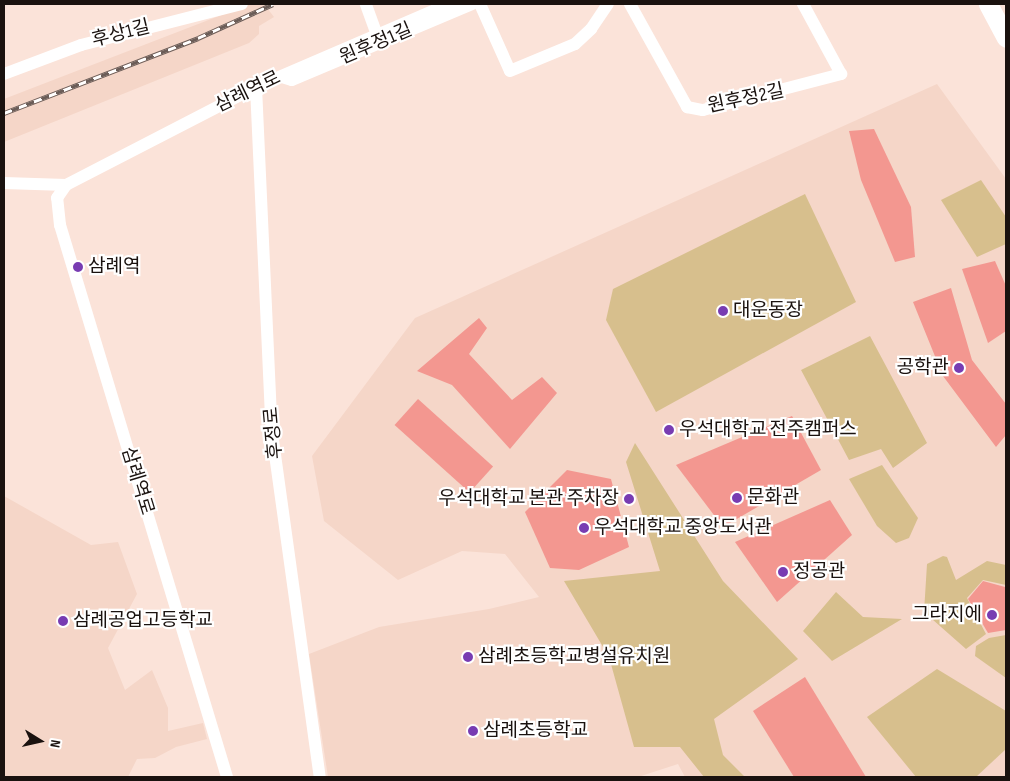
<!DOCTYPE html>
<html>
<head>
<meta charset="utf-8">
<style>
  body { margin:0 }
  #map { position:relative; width:1010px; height:781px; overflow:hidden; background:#fbe3d9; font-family:"Sofia Sans Condensed","Noto Sans KR",sans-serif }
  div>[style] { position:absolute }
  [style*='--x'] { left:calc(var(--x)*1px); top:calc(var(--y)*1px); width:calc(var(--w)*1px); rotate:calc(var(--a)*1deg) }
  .built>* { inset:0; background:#f5d6c8 }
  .green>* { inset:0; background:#d7bf8d }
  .building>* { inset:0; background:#f39790; transform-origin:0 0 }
  .minor>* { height:12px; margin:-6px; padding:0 6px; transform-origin:6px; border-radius:6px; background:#fff }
  .highway>* { height:19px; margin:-9.5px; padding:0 9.5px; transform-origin:9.5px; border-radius:9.5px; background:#fff }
  .rail>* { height:4.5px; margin-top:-2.25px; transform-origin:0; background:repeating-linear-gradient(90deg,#fff 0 8px,#6b5d58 0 16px); box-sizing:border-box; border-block:1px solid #6b5d58 }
  .dots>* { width:14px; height:14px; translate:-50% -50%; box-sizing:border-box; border:2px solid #fff; border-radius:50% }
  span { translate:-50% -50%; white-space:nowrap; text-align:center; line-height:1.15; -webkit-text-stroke:4.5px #fff; paint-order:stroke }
  .street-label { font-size:19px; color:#1a120f }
  .poi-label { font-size:19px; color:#1a120f }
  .left { translate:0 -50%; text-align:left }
  .right { translate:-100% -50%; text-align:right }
  .frame { position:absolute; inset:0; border:5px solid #1a120f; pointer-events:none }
  .north { position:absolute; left:15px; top:716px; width:50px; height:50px; -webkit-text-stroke:4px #fff; paint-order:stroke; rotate:100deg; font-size:14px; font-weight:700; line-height:20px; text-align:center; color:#1a120f }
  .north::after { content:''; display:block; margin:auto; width:18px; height:22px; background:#1a120f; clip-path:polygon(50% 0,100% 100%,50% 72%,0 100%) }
</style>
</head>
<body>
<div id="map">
  <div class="built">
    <i style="clip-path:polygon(250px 4px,264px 4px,274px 17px,259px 26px,259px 34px,249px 43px,4px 142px,4px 99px)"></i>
    <i style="clip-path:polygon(937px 84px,1006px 179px,1006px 777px,685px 777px,678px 764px,638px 777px,328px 777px,309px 654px,379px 627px,489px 609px,539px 597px,505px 554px,462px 551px,398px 580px,324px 521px,312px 456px,415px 318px)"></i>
    <i style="clip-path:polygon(4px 496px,91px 545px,118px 542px,137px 594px,108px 648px,125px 690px,152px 670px,168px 708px,168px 731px,203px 723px,207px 739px,176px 747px,155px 758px,137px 759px,128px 777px,4px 777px)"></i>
  </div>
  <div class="green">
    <i style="clip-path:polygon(981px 180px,1006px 217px,1006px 244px,977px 257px,941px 200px)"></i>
    <i style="clip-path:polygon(805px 194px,856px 302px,656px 412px,606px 320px,613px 289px)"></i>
    <i style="clip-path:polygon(870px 336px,927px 443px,893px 468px,881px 449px,849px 460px,801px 370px)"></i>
    <i style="clip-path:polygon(635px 443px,723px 581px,798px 659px,714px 719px,723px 755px,745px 777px,704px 777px,680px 747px,634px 747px,609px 657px,564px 581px,660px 571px,626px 462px)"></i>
    <i style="clip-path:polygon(882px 465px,918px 518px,909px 538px,896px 543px,877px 526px,849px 479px)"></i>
    <i style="clip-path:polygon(943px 556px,947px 557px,956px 580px,987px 561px,1006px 565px,1006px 585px,983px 580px,967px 598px,986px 634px,966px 649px,924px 612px,927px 564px)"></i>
    <i style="clip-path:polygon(836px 592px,863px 617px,902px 619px,832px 661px,803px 631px)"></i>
    <i style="clip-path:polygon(1006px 635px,1006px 678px,975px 656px,976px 646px,989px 638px)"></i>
    <i style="clip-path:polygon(937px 669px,1006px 711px,1006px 749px,976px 777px,916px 777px,867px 717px)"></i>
  </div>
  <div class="building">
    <i style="clip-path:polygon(874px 129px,911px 207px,915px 257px,895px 262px,861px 180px,849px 131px)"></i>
    <i style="clip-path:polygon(995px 261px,1006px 286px,1006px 331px,988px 343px,962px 269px)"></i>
    <i style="clip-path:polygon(951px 288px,972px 360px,1006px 404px,1006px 435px,996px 447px,943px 376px,913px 302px)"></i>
    <i style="clip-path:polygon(479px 318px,487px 328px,469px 354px,512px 400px,542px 377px,557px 393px,510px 449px,452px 385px,417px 371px)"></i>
    <i style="left:418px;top:399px;width:101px;height:35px;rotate:42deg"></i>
    <i style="clip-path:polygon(792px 416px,821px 470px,723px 527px,676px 465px)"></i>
    <i style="clip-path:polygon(567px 470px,611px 479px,629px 547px,579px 570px,550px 568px,525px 512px)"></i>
    <i style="clip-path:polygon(830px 500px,852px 535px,777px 602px,735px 542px)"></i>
    <i style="clip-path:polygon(983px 581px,1005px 587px,1006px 630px,988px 633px,968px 599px)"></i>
    <i style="clip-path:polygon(805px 677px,866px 777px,794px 777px,753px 711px)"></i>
  </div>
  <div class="minor">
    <i style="--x:480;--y:4;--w:73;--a:65.9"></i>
    <i style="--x:510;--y:71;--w:70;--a:-22.6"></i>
    <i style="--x:575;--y:44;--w:22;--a:-43"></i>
    <i style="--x:591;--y:29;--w:30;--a:-56"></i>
    <i style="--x:630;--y:4;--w:118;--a:61"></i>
    <i style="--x:687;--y:107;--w:16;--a:11"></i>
    <i style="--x:703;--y:110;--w:143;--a:-14.6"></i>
    <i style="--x:841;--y:74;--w:80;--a:-118.5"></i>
    <i style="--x:377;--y:35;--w:78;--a:-23.3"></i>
    <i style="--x:4;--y:74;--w:82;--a:-20.6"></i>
    <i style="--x:81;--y:45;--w:166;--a:-14.3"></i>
    <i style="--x:282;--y:77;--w:10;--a:17"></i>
    <i style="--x:292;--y:80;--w:195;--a:-22.9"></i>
    <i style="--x:256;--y:87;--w:346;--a:87.4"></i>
    <i style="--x:272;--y:433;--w:347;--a:82.1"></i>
    <i style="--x:4;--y:183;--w:62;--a:1.8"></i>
    <i style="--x:227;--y:777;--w:577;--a:-106.83"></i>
    <i style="--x:60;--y:225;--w:27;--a:-96"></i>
    <i style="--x:57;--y:198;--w:16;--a:-55"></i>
    <i style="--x:66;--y:185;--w:214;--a:-27.3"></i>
    <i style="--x:256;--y:87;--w:132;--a:-23.3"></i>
    <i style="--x:377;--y:35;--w:33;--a:-110"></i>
  </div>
  <div class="highway">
    <i style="--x:988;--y:4;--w:38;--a:62"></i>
  </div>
  <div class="rail">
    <i style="--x:4;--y:113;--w:208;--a:-21.1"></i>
    <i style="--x:198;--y:38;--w:82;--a:-24.4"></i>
  </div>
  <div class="dots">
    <i style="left:78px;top:267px;background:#783cb2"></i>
    <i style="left:723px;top:311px;background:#783cb2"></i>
    <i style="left:959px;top:368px;background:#783cb2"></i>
    <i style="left:669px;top:430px;background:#783cb2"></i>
    <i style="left:737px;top:498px;background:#783cb2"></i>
    <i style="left:629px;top:499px;background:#783cb2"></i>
    <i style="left:584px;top:528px;background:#783cb2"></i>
    <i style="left:783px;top:572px;background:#783cb2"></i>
    <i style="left:992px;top:615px;background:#783cb2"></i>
    <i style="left:63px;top:621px;background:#783cb2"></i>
    <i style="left:468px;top:657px;background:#783cb2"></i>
    <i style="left:473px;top:731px;background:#783cb2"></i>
  </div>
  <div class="street-label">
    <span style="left:121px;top:34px;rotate:-14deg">후상1길</span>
    <span style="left:376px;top:44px;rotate:-23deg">원후정1길</span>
    <span style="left:248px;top:92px;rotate:-26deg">삼례역로</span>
    <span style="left:746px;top:99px;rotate:-12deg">원후정2길</span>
    <span style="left:274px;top:433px;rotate:-95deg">후정로</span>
    <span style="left:137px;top:481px;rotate:73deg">삼례역로</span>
  </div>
  <div class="poi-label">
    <span class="left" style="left:88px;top:267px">삼례역</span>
    <span class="left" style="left:733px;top:311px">대운동장</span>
    <span class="right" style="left:949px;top:368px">공학관</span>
    <span class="left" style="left:679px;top:430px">우석대학교 전주캠퍼스</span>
    <span class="left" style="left:747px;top:498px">문화관</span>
    <span class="right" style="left:619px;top:499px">우석대학교 본관 주차장</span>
    <span class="left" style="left:594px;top:528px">우석대학교 중앙도서관</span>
    <span class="left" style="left:793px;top:572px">정공관</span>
    <span class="right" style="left:982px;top:615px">그라지에</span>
    <span class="left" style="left:73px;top:621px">삼례공업고등학교</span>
    <span class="left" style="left:478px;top:657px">삼례초등학교병설유치원</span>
    <span class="left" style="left:483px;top:731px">삼례초등학교</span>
  </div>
  <div class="frame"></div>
  <div class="north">N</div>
</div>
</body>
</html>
